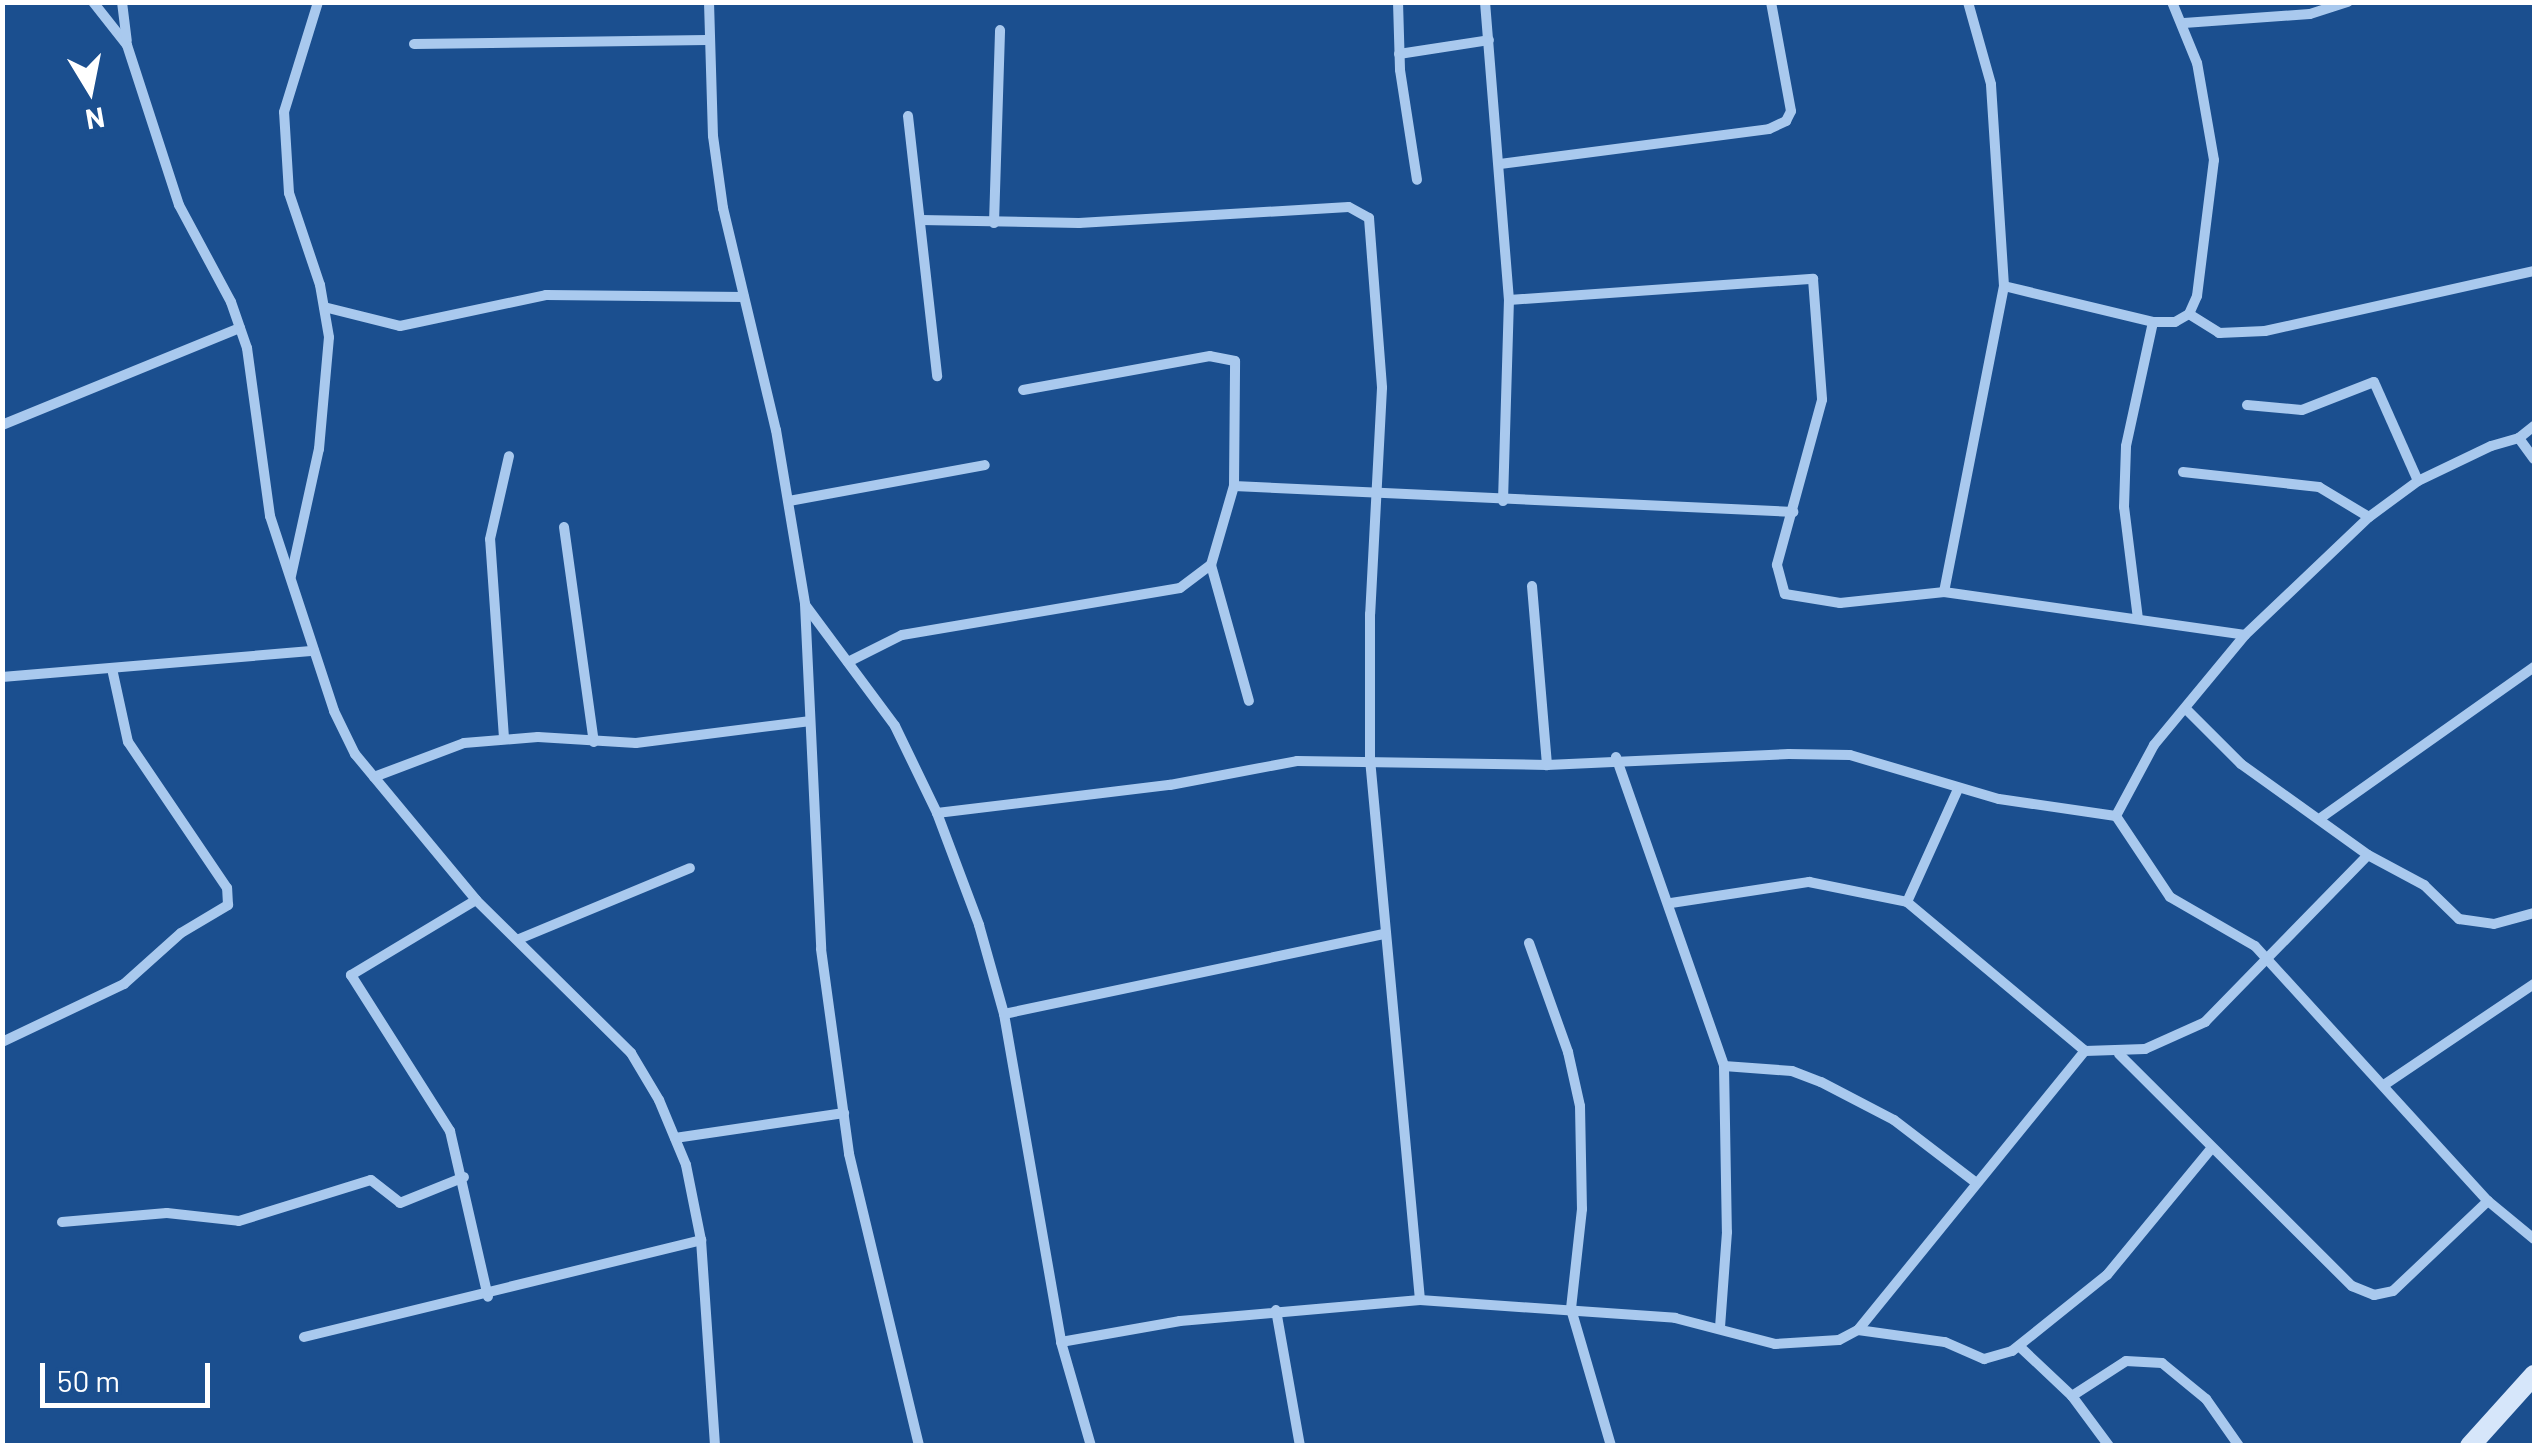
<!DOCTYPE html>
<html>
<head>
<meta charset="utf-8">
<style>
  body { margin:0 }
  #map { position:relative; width:2537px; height:1448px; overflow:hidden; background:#1b4f8f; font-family:Barlow,sans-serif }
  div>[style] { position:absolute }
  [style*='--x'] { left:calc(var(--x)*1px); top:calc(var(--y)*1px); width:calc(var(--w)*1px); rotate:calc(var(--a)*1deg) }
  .minor>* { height:10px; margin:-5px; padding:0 5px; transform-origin:5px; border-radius:5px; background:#a9c9ee }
  .secondary>* { height:20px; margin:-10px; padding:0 10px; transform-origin:10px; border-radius:10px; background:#d6e6fa }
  span { translate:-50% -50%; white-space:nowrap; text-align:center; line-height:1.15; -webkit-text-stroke:8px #1b4f8f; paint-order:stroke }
  .frame { position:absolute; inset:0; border:5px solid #fff; pointer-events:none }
  .north { position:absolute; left:40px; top:40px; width:100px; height:100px; -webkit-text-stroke:8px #1b4f8f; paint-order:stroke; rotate:170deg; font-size:28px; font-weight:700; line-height:40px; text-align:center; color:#fff }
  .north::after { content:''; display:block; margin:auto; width:35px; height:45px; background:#fff; clip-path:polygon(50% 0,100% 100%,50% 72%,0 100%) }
  .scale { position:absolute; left:40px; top:1363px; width:170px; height:45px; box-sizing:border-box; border:5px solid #fff; border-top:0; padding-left:12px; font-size:30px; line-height:35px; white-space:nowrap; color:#fff; -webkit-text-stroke:8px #1b4f8f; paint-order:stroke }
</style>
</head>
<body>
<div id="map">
  <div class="minor">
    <i style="--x:93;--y:2;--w:55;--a:51.7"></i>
    <i style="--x:127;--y:45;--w:168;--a:72"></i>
    <i style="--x:179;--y:205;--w:110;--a:61.8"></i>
    <i style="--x:231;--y:302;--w:49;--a:70.8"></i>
    <i style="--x:247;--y:348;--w:170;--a:82.2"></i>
    <i style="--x:270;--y:516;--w:205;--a:71.8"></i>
    <i style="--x:334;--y:711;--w:48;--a:64"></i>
    <i style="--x:355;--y:754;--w:190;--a:50.3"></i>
    <i style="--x:476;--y:900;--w:218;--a:44.6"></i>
    <i style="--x:631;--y:1053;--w:55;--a:59.2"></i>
    <i style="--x:659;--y:1100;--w:70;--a:67.4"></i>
    <i style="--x:686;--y:1165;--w:76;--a:78.7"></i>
    <i style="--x:701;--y:1240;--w:206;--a:86.1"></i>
    <i style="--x:122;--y:2;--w:39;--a:83"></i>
    <i style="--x:709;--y:2;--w:134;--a:88.3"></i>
    <i style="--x:713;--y:136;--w:73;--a:82.1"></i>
    <i style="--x:723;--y:208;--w:228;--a:76.6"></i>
    <i style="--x:776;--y:430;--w:176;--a:80.5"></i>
    <i style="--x:805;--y:604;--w:345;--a:87.3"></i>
    <i style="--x:821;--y:949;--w:207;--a:82.2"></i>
    <i style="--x:849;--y:1154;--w:300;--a:76.5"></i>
    <i style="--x:1398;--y:2;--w:68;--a:88.3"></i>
    <i style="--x:1400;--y:70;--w:111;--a:81.2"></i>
    <i style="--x:1485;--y:2;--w:299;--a:85.4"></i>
    <i style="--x:1509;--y:300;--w:305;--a:-4"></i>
    <i style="--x:1813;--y:279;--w:121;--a:85.7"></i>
    <i style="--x:1822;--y:400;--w:171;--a:105.3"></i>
    <i style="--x:1777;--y:565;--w:30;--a:75"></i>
    <i style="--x:1785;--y:594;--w:56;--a:9.3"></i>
    <i style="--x:1840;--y:603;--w:105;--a:-6"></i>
    <i style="--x:1944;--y:592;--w:304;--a:8.1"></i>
    <i style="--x:2184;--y:23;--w:126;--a:-4.1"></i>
    <i style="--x:2310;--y:14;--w:40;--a:-18"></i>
    <i style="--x:414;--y:44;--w:293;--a:-0.8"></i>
    <i style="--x:1399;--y:54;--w:91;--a:-8.8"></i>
    <i style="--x:908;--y:116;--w:262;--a:83.6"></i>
    <i style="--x:1500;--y:164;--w:271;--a:-7.4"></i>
    <i style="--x:1769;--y:129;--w:19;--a:-25"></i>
    <i style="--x:1786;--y:121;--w:11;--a:-63"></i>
    <i style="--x:1791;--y:111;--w:111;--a:-100.4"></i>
    <i style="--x:921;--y:220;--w:158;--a:1.1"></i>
    <i style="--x:1079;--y:223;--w:270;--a:-3.4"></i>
    <i style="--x:1349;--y:207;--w:23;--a:29"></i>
    <i style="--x:1369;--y:218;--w:170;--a:85.6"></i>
    <i style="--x:1382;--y:388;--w:226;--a:93"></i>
    <i style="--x:1370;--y:614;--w:145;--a:90"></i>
    <i style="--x:1370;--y:759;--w:543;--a:84.72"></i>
    <i style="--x:994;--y:223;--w:193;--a:-88.2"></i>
    <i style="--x:2004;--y:286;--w:153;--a:13.6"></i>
    <i style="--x:324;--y:307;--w:78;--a:14"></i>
    <i style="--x:400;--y:326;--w:149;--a:-12"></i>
    <i style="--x:546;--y:295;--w:198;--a:0.6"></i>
    <i style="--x:2189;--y:314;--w:36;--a:32"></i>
    <i style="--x:2219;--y:333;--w:46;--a:-2.5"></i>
    <i style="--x:2265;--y:331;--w:276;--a:-12.6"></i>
    <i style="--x:2247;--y:405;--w:55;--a:5.2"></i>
    <i style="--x:2302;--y:410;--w:77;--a:-21.3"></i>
    <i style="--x:2374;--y:382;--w:108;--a:66"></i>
    <i style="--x:2;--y:425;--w:257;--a:-22.2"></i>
    <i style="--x:2519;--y:438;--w:19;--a:-39"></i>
    <i style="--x:2534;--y:459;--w:26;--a:-126"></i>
    <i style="--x:2519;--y:438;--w:29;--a:164"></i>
    <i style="--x:2491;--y:446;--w:81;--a:154.4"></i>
    <i style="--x:2418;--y:481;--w:61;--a:143.7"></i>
    <i style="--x:2369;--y:517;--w:171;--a:136.4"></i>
    <i style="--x:2245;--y:635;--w:143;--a:129.6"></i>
    <i style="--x:2154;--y:745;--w:81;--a:118.2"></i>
    <i style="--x:2116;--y:816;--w:97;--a:56.3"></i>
    <i style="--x:2170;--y:897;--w:98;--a:30"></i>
    <i style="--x:2255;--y:946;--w:345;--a:47.6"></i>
    <i style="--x:2488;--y:1201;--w:60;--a:39.6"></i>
    <i style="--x:2183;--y:472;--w:137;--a:6.3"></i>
    <i style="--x:2319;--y:487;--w:58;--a:31"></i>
    <i style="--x:1234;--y:486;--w:560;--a:2.66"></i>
    <i style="--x:789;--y:501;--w:199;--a:-10.4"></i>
    <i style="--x:1503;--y:501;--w:201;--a:-88.3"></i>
    <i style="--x:564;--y:527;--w:217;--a:82.1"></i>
    <i style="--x:1211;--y:565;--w:141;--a:74.4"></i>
    <i style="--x:291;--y:576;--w:130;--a:-77.6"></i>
    <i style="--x:319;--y:449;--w:112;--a:-84.9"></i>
    <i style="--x:329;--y:337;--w:53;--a:-99.8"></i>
    <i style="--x:320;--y:285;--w:97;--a:-108.6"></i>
    <i style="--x:289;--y:193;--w:81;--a:-93.5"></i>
    <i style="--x:284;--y:112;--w:115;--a:-72.8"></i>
    <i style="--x:1532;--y:586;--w:180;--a:85.2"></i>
    <i style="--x:1944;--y:592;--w:312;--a:-78.9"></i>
    <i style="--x:2004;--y:286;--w:202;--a:-93.7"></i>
    <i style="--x:1991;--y:84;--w:85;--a:-105.7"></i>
    <i style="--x:806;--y:606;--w:149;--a:53.4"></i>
    <i style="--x:895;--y:726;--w:97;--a:64.2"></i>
    <i style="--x:937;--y:813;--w:120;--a:69.4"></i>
    <i style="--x:979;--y:925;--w:92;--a:74.3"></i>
    <i style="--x:1004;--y:1014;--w:333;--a:80.1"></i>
    <i style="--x:1061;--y:1342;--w:108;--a:73.9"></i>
    <i style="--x:2138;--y:619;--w:113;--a:-97.1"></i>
    <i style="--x:2124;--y:507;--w:61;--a:-88.1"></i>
    <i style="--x:2126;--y:446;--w:127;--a:-77.7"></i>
    <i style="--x:2153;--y:322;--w:22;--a:0"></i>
    <i style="--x:2175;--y:322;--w:16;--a:-30"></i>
    <i style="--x:2189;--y:314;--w:20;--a:-66"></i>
    <i style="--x:2197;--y:296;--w:137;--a:-82.9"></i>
    <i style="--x:2214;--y:160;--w:98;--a:-99.9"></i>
    <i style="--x:2197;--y:63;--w:66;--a:-112.3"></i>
    <i style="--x:848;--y:662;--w:60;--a:-26.6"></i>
    <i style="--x:902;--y:635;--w:282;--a:-9.6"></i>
    <i style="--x:1180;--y:588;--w:39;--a:-37"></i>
    <i style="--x:1211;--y:565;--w:82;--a:-73.8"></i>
    <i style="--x:1234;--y:486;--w:125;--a:-89.5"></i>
    <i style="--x:1235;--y:361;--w:25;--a:-169"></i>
    <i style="--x:1210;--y:356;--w:190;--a:169.7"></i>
    <i style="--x:2;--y:677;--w:313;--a:-4.8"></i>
    <i style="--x:2186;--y:709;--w:78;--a:45"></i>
    <i style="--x:2241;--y:764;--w:156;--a:35.6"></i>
    <i style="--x:504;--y:738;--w:199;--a:-94"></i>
    <i style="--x:490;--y:539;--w:85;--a:-77.1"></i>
    <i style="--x:1616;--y:757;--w:327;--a:70.7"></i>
    <i style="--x:1724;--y:1066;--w:166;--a:89"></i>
    <i style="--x:1727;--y:1232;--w:95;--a:94.2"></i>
    <i style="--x:374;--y:777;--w:96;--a:-20.7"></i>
    <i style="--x:464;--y:743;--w:74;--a:-4.6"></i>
    <i style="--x:538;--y:737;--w:98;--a:3.5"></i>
    <i style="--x:636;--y:743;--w:174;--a:-7.2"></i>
    <i style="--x:937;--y:813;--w:235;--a:-6.9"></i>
    <i style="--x:1170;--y:785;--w:129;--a:-10.7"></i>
    <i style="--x:1297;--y:761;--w:250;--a:0.9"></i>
    <i style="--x:1547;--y:765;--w:242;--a:-2.6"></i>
    <i style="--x:1789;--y:754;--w:61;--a:0.9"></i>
    <i style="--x:1850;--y:755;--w:155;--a:16.5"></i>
    <i style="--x:1999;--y:799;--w:118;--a:8.3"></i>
    <i style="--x:2322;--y:817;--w:260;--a:-35.3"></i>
    <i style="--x:476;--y:900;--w:146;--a:149"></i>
    <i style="--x:351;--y:975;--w:185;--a:57.6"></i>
    <i style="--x:450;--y:1131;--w:170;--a:77.1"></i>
    <i style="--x:1907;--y:902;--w:124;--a:-65.7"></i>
    <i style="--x:1671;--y:903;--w:140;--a:-8.7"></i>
    <i style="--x:1809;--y:882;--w:100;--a:11.5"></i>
    <i style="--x:1907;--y:902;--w:232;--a:39.9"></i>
    <i style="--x:519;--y:939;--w:185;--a:-22.5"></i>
    <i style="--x:1529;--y:943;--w:116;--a:70.3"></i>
    <i style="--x:1568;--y:1052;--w:55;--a:77.5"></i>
    <i style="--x:1580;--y:1106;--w:103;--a:88.9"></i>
    <i style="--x:1582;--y:1209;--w:101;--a:96.3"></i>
    <i style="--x:1571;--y:1309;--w:143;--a:73.7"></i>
    <i style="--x:1004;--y:1014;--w:388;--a:-11.9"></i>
    <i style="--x:2;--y:1042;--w:135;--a:-25.4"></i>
    <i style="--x:124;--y:984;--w:76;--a:-41.8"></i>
    <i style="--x:181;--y:933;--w:55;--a:-30.8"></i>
    <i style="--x:228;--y:905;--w:17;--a:-93"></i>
    <i style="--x:227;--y:888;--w:176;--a:-124.1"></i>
    <i style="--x:128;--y:742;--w:71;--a:-102.3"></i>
    <i style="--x:2119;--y:1054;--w:329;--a:44.9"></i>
    <i style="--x:2352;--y:1286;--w:24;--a:22"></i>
    <i style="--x:2374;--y:1295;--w:19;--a:-12"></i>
    <i style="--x:2393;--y:1291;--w:131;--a:-43.5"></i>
    <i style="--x:1724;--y:1066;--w:68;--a:4.2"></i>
    <i style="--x:1792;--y:1071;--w:31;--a:21"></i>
    <i style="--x:1821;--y:1082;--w:82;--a:27.5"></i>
    <i style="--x:1894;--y:1120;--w:102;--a:37.4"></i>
    <i style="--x:2384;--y:1085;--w:181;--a:-34"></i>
    <i style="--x:675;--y:1138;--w:171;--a:-8.4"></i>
    <i style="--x:62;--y:1222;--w:105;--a:-4.9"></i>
    <i style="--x:167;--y:1213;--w:72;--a:6.3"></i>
    <i style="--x:239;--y:1221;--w:138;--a:-17.3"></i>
    <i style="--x:371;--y:1180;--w:37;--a:38"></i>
    <i style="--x:400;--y:1203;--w:69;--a:-22.1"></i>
    <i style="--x:1276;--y:1310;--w:138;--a:80"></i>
    <i style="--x:1858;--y:1330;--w:88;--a:7.9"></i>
    <i style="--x:1945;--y:1342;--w:43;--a:23.6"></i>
    <i style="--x:1984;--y:1359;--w:29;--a:-16"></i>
    <i style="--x:2012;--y:1351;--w:122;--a:-38.7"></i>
    <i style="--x:2107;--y:1275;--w:163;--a:-50.5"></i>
    <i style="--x:304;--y:1337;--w:409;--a:-13.7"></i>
    <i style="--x:1061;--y:1342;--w:121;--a:-10"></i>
    <i style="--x:1180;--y:1321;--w:241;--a:-5"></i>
    <i style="--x:1420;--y:1300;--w:256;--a:4"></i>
    <i style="--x:1675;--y:1318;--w:103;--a:14.6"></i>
    <i style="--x:1775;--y:1344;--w:64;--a:-3.6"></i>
    <i style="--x:1839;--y:1340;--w:21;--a:-28"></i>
    <i style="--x:1858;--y:1330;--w:360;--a:-50.9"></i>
    <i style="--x:2085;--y:1051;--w:60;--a:-1.9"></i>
    <i style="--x:2145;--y:1049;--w:66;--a:-24.2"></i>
    <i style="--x:2205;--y:1022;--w:233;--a:-45.7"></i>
    <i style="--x:2368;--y:855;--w:64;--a:28.2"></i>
    <i style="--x:2424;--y:885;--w:49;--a:44.2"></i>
    <i style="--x:2459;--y:919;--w:35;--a:8"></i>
    <i style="--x:2494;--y:924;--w:41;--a:-15.4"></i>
    <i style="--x:2019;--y:1346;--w:73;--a:43.3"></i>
    <i style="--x:2072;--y:1396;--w:62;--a:53.5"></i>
    <i style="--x:2072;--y:1396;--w:64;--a:-32.9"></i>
    <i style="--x:2126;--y:1361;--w:36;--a:3"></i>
    <i style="--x:2162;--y:1363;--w:57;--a:39.3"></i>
    <i style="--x:2206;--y:1399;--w:57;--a:54.9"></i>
  </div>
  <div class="secondary">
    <i style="--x:2470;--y:1446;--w:96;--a:-48"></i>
  </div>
  <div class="frame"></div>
  <div class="north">N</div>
  <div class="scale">50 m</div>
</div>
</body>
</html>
